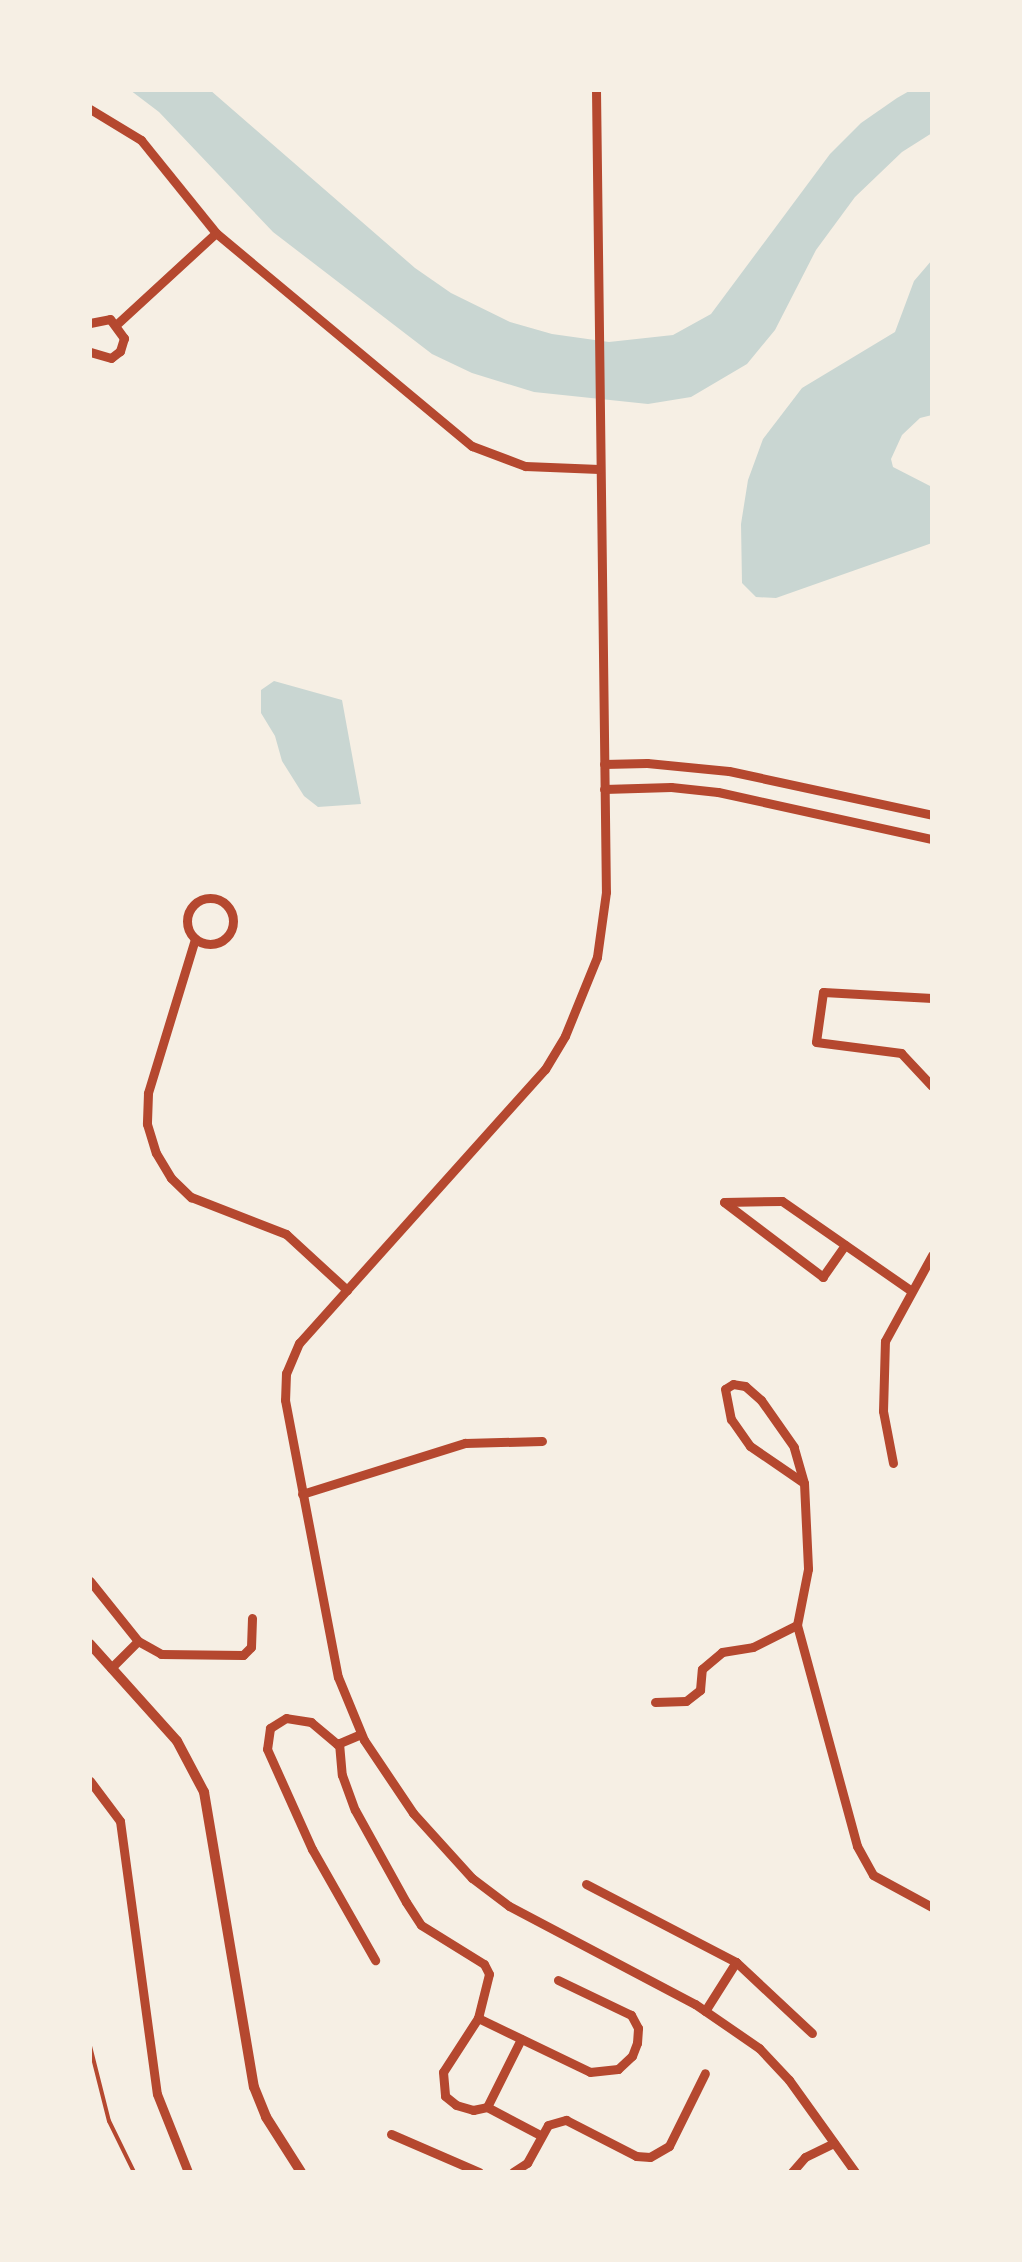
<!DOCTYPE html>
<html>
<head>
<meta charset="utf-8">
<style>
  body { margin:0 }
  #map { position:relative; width:1022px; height:2262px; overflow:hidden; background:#f6efe4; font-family:Lato,sans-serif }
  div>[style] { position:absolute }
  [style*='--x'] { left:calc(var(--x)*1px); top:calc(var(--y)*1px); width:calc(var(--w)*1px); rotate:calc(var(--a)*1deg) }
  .water>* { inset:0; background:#c9d6d2 }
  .service>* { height:4px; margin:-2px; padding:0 2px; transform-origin:2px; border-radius:2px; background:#b5482f }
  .minor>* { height:9px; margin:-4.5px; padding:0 4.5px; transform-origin:4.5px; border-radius:4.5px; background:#b5482f }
  .minor>.ring { margin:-4.5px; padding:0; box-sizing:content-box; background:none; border:9px solid #b5482f; border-radius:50% }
  .tertiary>* { height:10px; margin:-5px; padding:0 5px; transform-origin:5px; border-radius:5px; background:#b5482f }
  span { translate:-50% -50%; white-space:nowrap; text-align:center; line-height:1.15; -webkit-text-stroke:8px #f6efe4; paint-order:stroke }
  .frame { position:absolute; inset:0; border:92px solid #f6efe4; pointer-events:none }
</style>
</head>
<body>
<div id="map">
  <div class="water">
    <i style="clip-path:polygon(130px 90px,210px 90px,415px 268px,451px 293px,510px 322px,552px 334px,609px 342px,673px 335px,711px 314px,830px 154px,861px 123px,897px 98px,911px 90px,932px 90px,932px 133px,902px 152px,855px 197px,816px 250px,775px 330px,747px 364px,691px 397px,648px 404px,534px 392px,472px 373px,432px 354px,273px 232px,159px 112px)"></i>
    <i style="clip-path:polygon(932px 260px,932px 415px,920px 418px,902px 435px,891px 459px,893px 467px,932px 487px,932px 543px,776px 598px,756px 597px,742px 583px,741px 524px,748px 480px,763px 439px,802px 388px,895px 332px,914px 281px)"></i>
    <i style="clip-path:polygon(274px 681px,342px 700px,361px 804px,318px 807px,304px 796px,282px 761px,275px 736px,261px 713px,261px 690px)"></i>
  </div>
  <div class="service">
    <i style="--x:90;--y:2046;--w:77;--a:75.8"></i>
    <i style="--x:109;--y:2121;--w:57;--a:63.9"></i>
  </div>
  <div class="minor">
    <i style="--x:596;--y:90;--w:802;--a:89.29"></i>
    <i style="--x:606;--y:892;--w:66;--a:97.9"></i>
    <i style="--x:597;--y:957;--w:85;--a:112.1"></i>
    <i style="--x:565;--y:1036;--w:39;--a:121"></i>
    <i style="--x:545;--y:1069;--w:368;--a:131.9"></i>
    <i style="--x:299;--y:1343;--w:33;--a:113"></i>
    <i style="--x:286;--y:1373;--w:27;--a:92"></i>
    <i style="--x:285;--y:1400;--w:282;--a:79.2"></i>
    <i style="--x:338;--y:1677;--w:68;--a:67.6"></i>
    <i style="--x:364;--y:1740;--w:88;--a:56.1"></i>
    <i style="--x:413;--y:1813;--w:88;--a:47.8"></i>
    <i style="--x:472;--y:1878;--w:46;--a:37.1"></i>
    <i style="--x:509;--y:1906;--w:210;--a:27.8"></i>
    <i style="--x:695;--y:2004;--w:78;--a:34.5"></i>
    <i style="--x:759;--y:2048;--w:44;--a:46.8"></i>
    <i style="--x:789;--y:2080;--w:113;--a:54.3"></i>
    <i style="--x:90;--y:109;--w:60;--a:31.3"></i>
    <i style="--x:141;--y:140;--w:119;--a:51.1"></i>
    <i style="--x:216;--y:233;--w:333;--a:39.8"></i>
    <i style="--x:472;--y:446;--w:57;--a:20.7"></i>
    <i style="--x:525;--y:466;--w:74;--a:2.3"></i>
    <i style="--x:90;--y:323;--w:20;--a:-11"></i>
    <i style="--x:110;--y:319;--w:24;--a:54"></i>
    <i style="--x:124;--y:338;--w:14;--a:107"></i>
    <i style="--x:120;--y:351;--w:11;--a:142"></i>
    <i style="--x:111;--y:358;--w:22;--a:-164"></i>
    <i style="--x:118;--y:323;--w:133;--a:-42.6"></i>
    <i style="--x:604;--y:764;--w:43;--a:-1.3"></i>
    <i style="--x:647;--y:763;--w:82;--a:5.6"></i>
    <i style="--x:729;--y:771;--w:208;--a:12.2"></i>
    <i style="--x:604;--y:789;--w:67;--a:-1.7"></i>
    <i style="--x:671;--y:787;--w:47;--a:6.1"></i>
    <i style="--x:718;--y:792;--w:219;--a:12.4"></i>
    <i class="ring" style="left:187px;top:898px;width:37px;height:37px"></i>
    <i style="--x:195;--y:939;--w:161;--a:107"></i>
    <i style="--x:148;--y:1093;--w:31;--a:92"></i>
    <i style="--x:147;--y:1124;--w:30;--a:73"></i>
    <i style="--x:156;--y:1153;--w:29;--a:59"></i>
    <i style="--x:171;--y:1178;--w:28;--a:44"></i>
    <i style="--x:191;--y:1197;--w:102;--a:21.3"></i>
    <i style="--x:286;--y:1234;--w:83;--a:42.6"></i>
    <i style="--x:932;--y:998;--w:109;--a:-176.8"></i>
    <i style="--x:823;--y:992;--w:50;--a:98"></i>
    <i style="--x:816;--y:1042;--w:86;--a:7.4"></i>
    <i style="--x:901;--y:1053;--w:45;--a:46.8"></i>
    <i style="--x:845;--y:1245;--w:39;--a:125"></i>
    <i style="--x:823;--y:1277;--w:124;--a:-142.9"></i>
    <i style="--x:724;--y:1202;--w:58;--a:-1"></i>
    <i style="--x:782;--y:1201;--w:156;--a:34.8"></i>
    <i style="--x:893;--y:1463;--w:53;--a:-100.9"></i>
    <i style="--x:883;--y:1411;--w:70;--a:-88.4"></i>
    <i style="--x:885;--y:1341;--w:98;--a:-61.3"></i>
    <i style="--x:804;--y:1483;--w:37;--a:-106"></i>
    <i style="--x:794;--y:1447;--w:57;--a:-125.1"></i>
    <i style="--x:761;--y:1400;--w:21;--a:-139"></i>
    <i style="--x:745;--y:1386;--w:12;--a:-171"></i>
    <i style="--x:733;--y:1384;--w:9;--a:148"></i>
    <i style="--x:725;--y:1389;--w:31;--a:79"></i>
    <i style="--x:731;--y:1419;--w:33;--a:55"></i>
    <i style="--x:750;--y:1446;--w:65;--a:34.4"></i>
    <i style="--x:804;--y:1483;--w:86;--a:87.3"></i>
    <i style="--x:808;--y:1569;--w:57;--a:101.1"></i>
    <i style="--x:797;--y:1625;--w:229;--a:74.8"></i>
    <i style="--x:857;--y:1846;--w:33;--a:61"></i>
    <i style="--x:873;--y:1875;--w:67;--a:28.5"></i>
    <i style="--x:302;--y:1494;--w:171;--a:-17.4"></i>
    <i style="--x:465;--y:1443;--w:77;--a:-1.5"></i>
    <i style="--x:90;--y:1581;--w:77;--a:51.3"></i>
    <i style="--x:138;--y:1641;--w:26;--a:29"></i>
    <i style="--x:161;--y:1654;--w:82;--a:0.7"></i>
    <i style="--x:243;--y:1655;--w:11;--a:-45"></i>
    <i style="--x:251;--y:1647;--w:29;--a:-88"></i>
    <i style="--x:111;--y:1668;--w:38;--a:-45"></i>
    <i style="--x:655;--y:1702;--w:31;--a:-2"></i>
    <i style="--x:686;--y:1701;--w:18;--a:-38"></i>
    <i style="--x:700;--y:1690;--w:21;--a:-85"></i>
    <i style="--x:702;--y:1669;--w:26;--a:-40"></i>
    <i style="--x:722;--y:1652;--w:31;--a:-9"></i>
    <i style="--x:753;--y:1647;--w:49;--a:-26.6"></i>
    <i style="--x:361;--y:1734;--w:26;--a:157"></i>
    <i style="--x:337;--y:1744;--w:34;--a:-140"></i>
    <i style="--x:311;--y:1722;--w:25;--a:-171"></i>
    <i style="--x:286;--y:1718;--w:19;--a:148"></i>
    <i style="--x:270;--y:1728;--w:21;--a:98"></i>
    <i style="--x:267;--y:1749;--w:110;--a:65.8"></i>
    <i style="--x:312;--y:1849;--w:128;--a:60.4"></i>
    <i style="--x:339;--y:1743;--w:32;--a:85"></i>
    <i style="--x:342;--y:1775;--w:37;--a:70"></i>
    <i style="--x:355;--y:1810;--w:105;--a:61"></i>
    <i style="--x:406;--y:1902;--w:27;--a:57"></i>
    <i style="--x:421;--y:1925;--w:74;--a:31.8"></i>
    <i style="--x:484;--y:1964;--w:11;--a:63"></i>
    <i style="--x:489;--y:1974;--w:45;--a:104"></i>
    <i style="--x:478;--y:2018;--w:64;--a:122.9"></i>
    <i style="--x:443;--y:2072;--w:24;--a:85"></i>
    <i style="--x:445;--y:2096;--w:14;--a:39"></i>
    <i style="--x:456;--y:2105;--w:18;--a:16"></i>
    <i style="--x:473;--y:2110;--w:14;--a:-12"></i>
    <i style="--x:487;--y:2107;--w:76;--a:-63.4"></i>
    <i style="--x:90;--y:1781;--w:50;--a:53.1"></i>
    <i style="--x:120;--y:1821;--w:275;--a:82.3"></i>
    <i style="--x:157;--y:2094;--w:84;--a:68.3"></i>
    <i style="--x:586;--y:1884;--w:169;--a:27.5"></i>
    <i style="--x:736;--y:1962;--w:104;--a:43.1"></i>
    <i style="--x:705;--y:2011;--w:58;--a:-57.7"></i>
    <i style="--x:478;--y:2018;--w:124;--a:25.7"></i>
    <i style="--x:590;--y:2072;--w:28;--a:-6"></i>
    <i style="--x:618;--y:2069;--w:19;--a:-43"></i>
    <i style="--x:632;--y:2056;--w:14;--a:-69"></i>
    <i style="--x:637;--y:2043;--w:15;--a:-86"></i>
    <i style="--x:638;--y:2028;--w:15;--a:-118"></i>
    <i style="--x:631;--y:2015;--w:81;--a:-154.4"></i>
    <i style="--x:487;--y:2107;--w:60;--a:27.8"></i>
    <i style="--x:391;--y:2134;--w:96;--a:23.4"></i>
    <i style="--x:513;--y:2172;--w:17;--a:-33"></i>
    <i style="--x:527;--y:2163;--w:43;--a:-61.1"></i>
    <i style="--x:548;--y:2125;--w:19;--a:-16"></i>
    <i style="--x:566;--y:2120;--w:79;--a:27.2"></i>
    <i style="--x:636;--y:2156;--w:14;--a:4"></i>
    <i style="--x:650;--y:2157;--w:22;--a:-30"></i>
    <i style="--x:669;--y:2146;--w:81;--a:-63.7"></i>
    <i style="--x:792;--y:2172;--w:20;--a:-49"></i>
    <i style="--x:805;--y:2157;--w:32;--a:-26"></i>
  </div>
  <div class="tertiary">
    <i style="--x:90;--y:1644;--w:130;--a:48.1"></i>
    <i style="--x:177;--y:1741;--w:58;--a:62.1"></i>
    <i style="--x:204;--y:1792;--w:299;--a:80.4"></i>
    <i style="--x:254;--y:2087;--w:32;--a:68"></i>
    <i style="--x:266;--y:2117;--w:65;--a:57.5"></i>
  </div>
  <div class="frame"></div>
</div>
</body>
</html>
